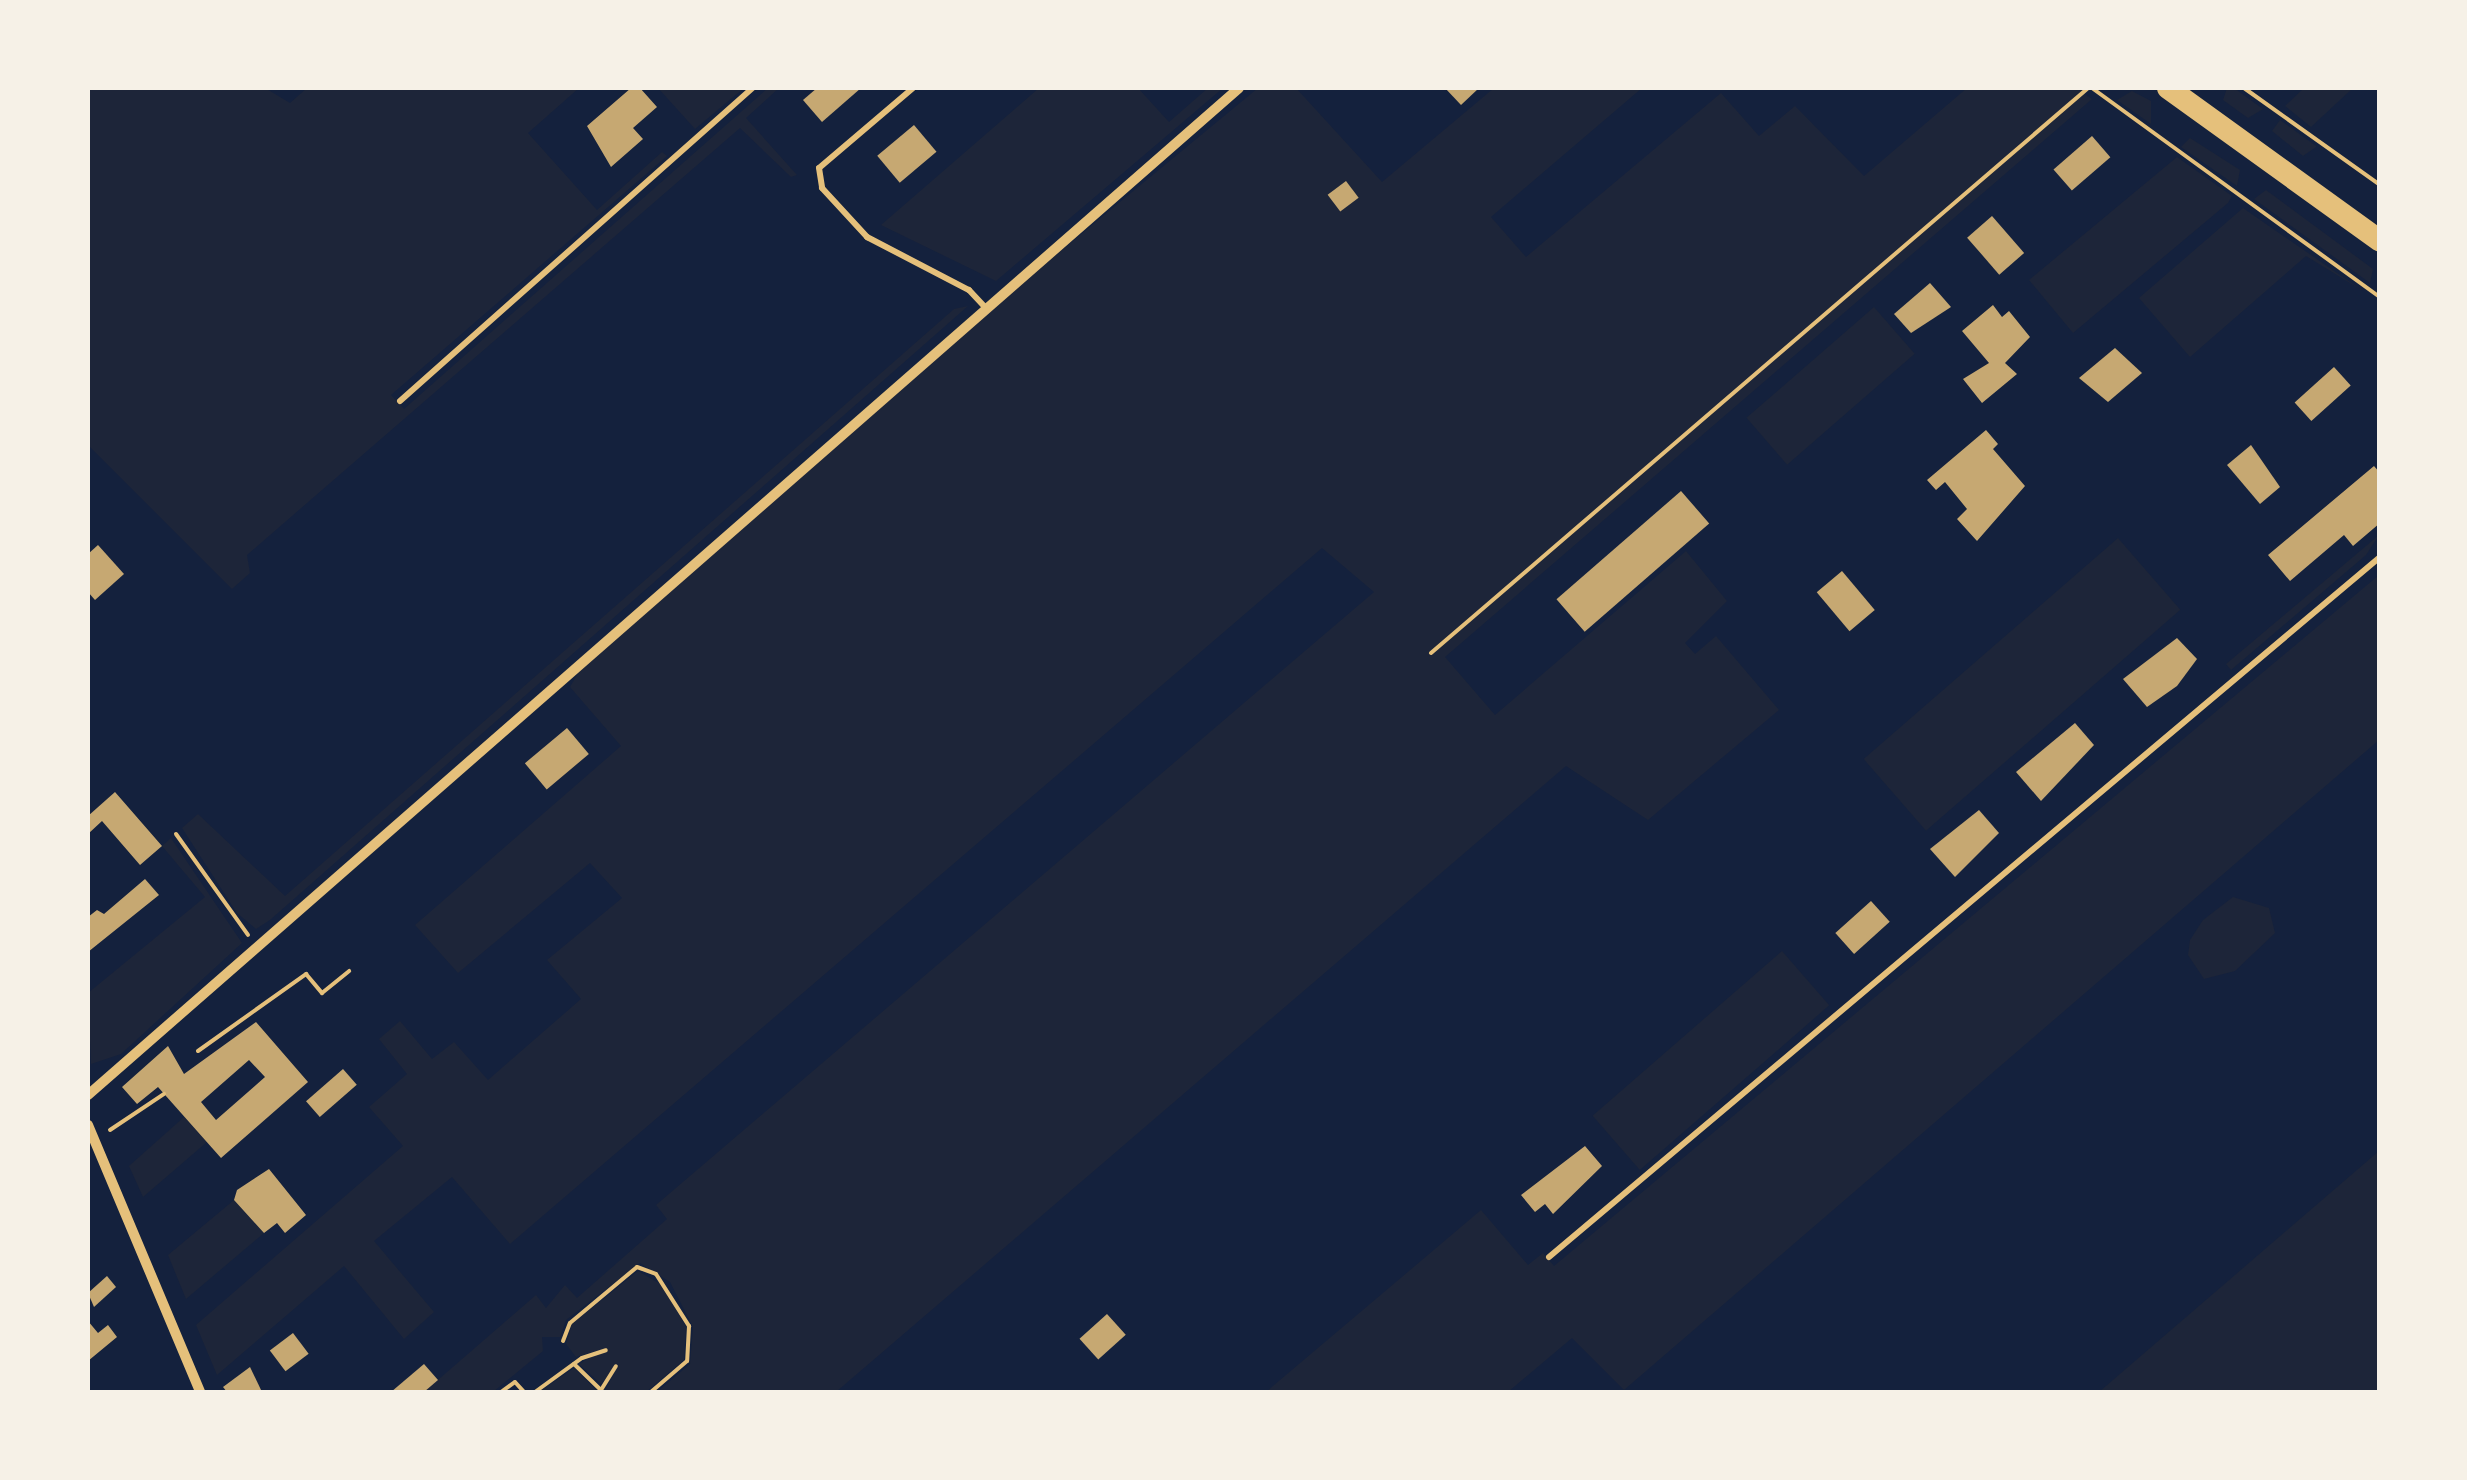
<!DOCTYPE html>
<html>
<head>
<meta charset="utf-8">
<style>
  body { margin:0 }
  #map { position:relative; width:2467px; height:1480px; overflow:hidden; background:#14213d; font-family:Barlow,sans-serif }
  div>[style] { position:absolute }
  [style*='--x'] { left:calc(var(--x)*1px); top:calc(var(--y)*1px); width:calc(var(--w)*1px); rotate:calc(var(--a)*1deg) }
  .green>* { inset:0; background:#1d2539; transform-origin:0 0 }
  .building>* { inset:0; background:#c6a872; transform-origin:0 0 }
  .path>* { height:4px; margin:-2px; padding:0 2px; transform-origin:2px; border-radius:2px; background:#e5c07b }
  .service>* { height:6px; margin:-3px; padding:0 3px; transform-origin:3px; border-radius:3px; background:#e5c07b }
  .minor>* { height:10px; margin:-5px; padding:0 5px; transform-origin:5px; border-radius:5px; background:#e5c07b }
  .primary>* { height:22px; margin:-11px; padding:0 11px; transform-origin:11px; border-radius:11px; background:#e5c07b }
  span { translate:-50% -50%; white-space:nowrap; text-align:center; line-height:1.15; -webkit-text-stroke:8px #f6f1e7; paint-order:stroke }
  .frame { position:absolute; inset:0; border:90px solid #f6f1e7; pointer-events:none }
</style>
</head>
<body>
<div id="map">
  <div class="green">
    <i style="clip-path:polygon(88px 88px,265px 88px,290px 103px,307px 88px,579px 88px,528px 133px,597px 210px,662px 152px,667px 156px,391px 395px,404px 409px,768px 88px,779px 88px,746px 118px,797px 175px,791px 177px,740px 128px,247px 555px,250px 573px,232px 589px,88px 445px)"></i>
    <i style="clip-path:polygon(658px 88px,744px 88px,695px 129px)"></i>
    <i style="clip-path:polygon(1039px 88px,1138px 88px,1169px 122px,1208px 88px,1223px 88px,996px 281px,881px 225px)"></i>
    <i style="clip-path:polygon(1258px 88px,1296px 88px,1382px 182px,1494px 88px,1642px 88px,1491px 217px,1526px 257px,1721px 93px,1759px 136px,1795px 106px,1864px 176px,1967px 88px,2076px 88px,2092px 99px,1445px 657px,1495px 715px,1686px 551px,1727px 601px,1685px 643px,1695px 654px,1716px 636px,1779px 710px,1648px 820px,1566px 766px,836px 1392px,657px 1392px,690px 1364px,693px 1327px,670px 1282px,640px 1263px,566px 1320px,560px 1337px,542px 1337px,543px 1351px,493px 1392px,424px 1392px,536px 1295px,546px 1308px,565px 1285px,577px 1298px,667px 1219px,656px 1205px,1374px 592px,1322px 548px,510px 1244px,452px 1177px,374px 1241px,434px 1312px,404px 1339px,344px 1266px,217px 1375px,196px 1325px,403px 1146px,369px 1107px,407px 1074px,379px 1039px,400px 1021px,432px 1059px,454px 1042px,488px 1080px,581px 999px,547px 960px,622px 898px,590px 863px,458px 973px,415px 925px,621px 746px,570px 687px,578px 673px,1005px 297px)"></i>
    <i style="clip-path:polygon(2227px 88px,2234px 88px,2263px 109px,2248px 118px,2223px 100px)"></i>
    <i style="clip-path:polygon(2304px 88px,2353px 88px,2311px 127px,2285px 106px)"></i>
    <i style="clip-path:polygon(2132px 91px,2151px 101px,2151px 124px,2117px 100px)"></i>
    <i style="clip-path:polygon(2280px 120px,2316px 146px,2316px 147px,2303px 156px,2272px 131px)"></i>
    <i style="clip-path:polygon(2190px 138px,2240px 170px,2237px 186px,2181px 147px)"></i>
    <i style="clip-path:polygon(2177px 157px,2232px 196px,2228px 203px,2073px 333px,2029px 280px)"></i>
    <i style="clip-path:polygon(2266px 190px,2373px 269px,2370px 283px,2254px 199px)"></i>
    <i style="clip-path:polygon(2243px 208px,2363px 291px,2306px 256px,2190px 357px,2139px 298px)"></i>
    <i style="clip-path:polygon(968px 306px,270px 920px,256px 929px,237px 913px,182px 828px,198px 814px,285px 896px,954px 309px)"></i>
    <i style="left:1874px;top:307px;width:62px;height:169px;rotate:49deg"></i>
    <i style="clip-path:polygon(2379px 535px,2366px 555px,2231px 670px,2226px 664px)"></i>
    <i style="left:2118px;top:538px;width:95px;height:337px;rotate:49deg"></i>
    <i style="clip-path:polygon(2379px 575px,2379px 740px,1624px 1390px,1572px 1338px,1508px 1392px,1266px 1392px,1481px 1210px,1528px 1265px,1543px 1253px,1554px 1266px)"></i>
    <i style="clip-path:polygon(171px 838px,242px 943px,121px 1054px,91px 1064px,88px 993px,205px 897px,162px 846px)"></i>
    <i style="clip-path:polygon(2233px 897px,2269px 908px,2275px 933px,2235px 971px,2204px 979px,2188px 955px,2190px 940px,2203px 920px)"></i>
    <i style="left:1782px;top:951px;width:72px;height:251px;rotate:49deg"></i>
    <i style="clip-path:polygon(184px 1117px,207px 1142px,143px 1197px,129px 1166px)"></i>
    <i style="clip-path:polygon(2379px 1151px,2379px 1392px,2099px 1392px)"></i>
    <i style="clip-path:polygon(234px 1200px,264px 1233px,186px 1299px,168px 1255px)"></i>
    <i style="clip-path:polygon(638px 1271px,662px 1285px,686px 1327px,684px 1360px,646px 1392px,604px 1392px,619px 1365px,601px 1384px,579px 1364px,606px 1348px,576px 1357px,566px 1344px,572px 1324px)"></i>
    <i style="clip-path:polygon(574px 1368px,596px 1390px,539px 1392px)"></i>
  </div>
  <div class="building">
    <i style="clip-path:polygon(631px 88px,640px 88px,657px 107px,633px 128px,643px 139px,611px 167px,587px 126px)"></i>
    <i style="clip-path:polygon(817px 88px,861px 88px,822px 122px,803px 100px)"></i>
    <i style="clip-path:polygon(1445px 88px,1479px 88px,1461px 105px)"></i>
    <i style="left:914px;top:125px;width:35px;height:48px;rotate:50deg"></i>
    <i style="left:2092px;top:136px;width:28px;height:51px;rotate:49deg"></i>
    <i style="left:1346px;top:181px;width:21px;height:23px;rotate:53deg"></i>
    <i style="left:1992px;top:216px;width:49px;height:33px;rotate:49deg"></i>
    <i style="clip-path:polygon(1930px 283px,1951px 307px,1911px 333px,1894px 314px)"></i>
    <i style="clip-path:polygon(1993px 305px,2002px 317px,2009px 311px,2030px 337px,2005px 363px,2017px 374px,1982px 403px,1963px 379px,1989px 363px,1962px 331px)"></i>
    <i style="clip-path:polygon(2115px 348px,2142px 373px,2108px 402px,2079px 378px)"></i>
    <i style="left:2334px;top:367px;width:25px;height:53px;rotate:48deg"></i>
    <i style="clip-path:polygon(1986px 430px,1998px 444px,1993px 449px,2025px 486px,1977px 541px,1957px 519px,1967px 509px,1945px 482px,1936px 490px,1927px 480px)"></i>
    <i style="clip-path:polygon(2251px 445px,2280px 487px,2260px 504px,2227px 465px)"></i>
    <i style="clip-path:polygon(2374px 466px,2380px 473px,2380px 523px,2353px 546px,2344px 535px,2290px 581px,2268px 555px)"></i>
    <i style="left:1681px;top:491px;width:43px;height:165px;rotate:49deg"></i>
    <i style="clip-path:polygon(98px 545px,124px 574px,95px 600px,88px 592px,88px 554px)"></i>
    <i style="left:1842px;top:571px;width:51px;height:33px;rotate:50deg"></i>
    <i style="clip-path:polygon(2177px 638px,2197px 659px,2177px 686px,2147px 707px,2123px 679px)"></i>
    <i style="clip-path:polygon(2075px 723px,2094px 745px,2041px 801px,2016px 772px)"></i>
    <i style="left:567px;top:728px;width:34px;height:55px;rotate:50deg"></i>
    <i style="clip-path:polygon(115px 792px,162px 846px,140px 865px,102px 821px,88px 834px,88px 816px)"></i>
    <i style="clip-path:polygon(1979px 810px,1999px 833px,1955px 877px,1930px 849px)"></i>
    <i style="clip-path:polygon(145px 879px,159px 895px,88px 952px,88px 917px,97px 910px,104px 914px)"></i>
    <i style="left:1871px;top:901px;width:28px;height:48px;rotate:48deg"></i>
    <i style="clip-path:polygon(evenodd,256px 1022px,308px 1082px,221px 1158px,158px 1087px,137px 1104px,122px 1087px,168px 1046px,184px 1074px,256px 1022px,249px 1060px,265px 1077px,216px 1120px,201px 1102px,249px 1060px)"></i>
    <i style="left:343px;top:1069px;width:21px;height:49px;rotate:49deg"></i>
    <i style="clip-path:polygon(1585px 1146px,1602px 1166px,1553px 1214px,1545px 1204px,1535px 1212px,1521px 1195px)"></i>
    <i style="clip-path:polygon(269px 1169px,306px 1215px,285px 1233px,277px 1223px,264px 1233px,234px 1200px,237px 1190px)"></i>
    <i style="clip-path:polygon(107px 1276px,116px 1287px,94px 1307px,88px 1293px)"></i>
    <i style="left:1107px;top:1314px;width:28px;height:37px;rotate:48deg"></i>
    <i style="clip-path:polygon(88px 1321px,98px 1333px,108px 1325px,117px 1337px,88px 1361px)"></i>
    <i style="left:293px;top:1333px;width:26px;height:29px;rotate:53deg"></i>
    <i style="clip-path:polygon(424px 1364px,438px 1380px,424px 1392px,391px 1392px)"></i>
    <i style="clip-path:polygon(250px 1367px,262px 1392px,227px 1392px,223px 1387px)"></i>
  </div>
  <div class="path">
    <i style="--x:2092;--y:88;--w:356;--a:36"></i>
    <i style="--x:2244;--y:88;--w:167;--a:35.5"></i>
    <i style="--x:1431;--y:653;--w:867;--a:-40.69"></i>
    <i style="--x:176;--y:834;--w:124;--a:54.5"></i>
    <i style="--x:198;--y:1051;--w:133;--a:-35.5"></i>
    <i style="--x:306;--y:974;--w:25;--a:50"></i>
    <i style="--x:322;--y:993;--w:35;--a:-39"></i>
    <i style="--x:110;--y:1130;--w:65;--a:-33.7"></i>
    <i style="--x:563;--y:1341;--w:19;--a:-69"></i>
    <i style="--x:570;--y:1323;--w:87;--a:-39.9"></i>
    <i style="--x:637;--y:1267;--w:20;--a:20"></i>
    <i style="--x:656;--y:1274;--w:62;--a:57.6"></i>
    <i style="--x:689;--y:1326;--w:35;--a:93"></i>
    <i style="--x:687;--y:1361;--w:48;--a:139.3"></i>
    <i style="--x:574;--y:1364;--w:37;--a:44"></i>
    <i style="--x:601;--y:1390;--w:28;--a:-58"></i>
    <i style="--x:501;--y:1392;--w:17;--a:-36"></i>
    <i style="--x:515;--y:1382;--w:13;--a:48"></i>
    <i style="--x:535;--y:1392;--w:58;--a:-35.9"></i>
    <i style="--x:582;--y:1358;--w:25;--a:-18"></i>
  </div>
  <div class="service">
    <i style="--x:913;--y:88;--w:123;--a:139.6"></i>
    <i style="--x:819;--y:168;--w:20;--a:81"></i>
    <i style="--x:822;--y:188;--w:67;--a:47.4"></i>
    <i style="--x:867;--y:237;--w:115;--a:27.5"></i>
    <i style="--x:969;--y:290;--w:23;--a:47"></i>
    <i style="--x:400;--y:401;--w:472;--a:-41.6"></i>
    <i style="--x:1549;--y:1257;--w:1087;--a:-40.11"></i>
  </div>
  <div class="minor">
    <i style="--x:88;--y:1095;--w:1529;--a:-41.18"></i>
    <i style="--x:88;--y:1125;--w:290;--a:67.2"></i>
  </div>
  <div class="primary">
    <i style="--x:2168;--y:88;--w:261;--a:35.8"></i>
  </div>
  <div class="frame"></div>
</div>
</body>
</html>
